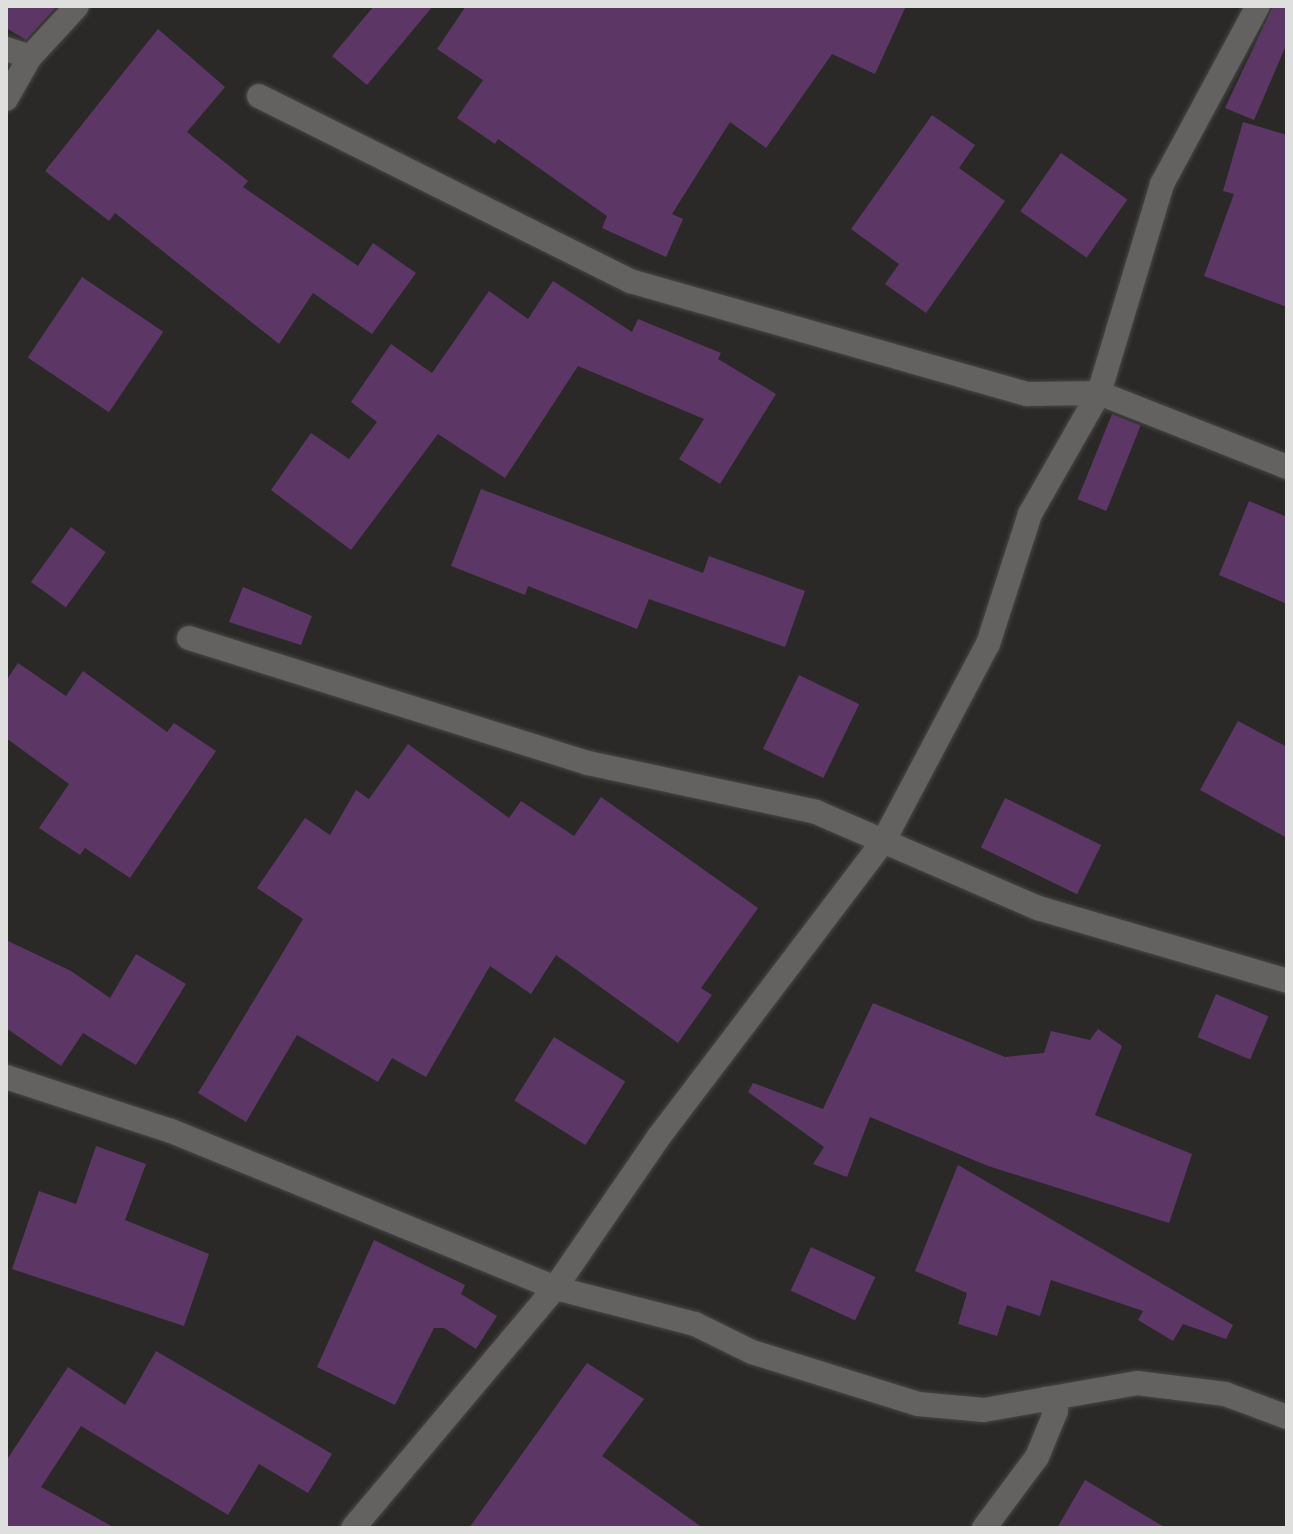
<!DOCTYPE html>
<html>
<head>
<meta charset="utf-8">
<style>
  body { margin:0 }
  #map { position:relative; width:1293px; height:1534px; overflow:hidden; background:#2a2927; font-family:Montserrat,sans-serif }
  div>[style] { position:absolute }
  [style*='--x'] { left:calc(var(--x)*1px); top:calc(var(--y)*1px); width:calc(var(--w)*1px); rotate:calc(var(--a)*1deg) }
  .building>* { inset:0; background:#5c3766; transform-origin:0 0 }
  .roads { filter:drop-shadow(0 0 2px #474746) drop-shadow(0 0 2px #474746) }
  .minor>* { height:24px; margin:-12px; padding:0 12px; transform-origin:12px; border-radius:12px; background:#636260 }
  span { translate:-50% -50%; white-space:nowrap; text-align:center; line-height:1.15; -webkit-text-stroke:6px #201f1d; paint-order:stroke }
  .frame { position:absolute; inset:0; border:8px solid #dfdfde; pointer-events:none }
</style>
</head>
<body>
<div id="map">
  <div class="building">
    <i style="clip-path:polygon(6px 6px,57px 6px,26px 40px,6px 28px)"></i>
    <i style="clip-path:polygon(374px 6px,433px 6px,367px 85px,332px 56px)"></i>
    <i style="clip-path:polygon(466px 6px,906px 6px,875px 74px,832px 54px,766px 148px,730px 122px,672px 214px,683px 219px,666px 257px,602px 228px,607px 216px,498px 139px,495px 144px,457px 118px,483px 80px,437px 49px)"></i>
    <i style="clip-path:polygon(1273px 6px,1287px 6px,1287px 43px,1254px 120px,1225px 108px)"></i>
    <i style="clip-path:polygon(158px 29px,225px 87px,187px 132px,248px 181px,243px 187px,358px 266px,373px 243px,416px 273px,372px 334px,313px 293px,279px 344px,115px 213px,109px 221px,45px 171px)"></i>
    <i style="clip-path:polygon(932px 115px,975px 145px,959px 168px,1005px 201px,926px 313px,885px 284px,899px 264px,851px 229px)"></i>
    <i style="clip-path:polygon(1243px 122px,1287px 135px,1287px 307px,1204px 276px,1234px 194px,1223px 191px)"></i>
    <i style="left:1061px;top:153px;width:81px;height:71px;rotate:35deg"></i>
    <i style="left:82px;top:277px;width:98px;height:97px;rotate:34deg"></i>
    <i style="clip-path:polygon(553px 281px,632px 332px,638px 319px,721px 353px,718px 359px,776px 394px,720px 484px,679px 459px,704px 419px,578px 366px,505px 478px,438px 434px,351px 550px,271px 490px,311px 433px,349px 459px,377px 422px,351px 402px,391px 344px,432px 373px,489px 291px,528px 319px)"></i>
    <i style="left:1112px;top:414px;width:31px;height:92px;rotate:22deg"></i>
    <i style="clip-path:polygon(481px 489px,703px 573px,709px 556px,805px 591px,785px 647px,649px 599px,637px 629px,528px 586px,525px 595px,451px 566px)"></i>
    <i style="clip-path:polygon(1249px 501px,1287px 517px,1287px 604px,1219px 575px)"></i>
    <i style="left:71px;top:527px;width:43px;height:68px;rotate:36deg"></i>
    <i style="clip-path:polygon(243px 587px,312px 616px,301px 645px,229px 622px)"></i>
    <i style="clip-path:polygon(18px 663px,66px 696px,83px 671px,167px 732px,174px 723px,216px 751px,130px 878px,85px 848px,80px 855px,39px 828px,69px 784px,6px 738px,6px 681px)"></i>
    <i style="left:799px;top:675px;width:67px;height:82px;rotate:26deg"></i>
    <i style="clip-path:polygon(1238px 721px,1287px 747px,1287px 838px,1200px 790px)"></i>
    <i style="clip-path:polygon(408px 744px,509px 818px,521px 801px,574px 836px,601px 797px,758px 908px,701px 988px,712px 995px,678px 1043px,556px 955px,531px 994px,490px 966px,426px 1077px,392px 1058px,378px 1082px,297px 1035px,246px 1122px,198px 1093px,303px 919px,257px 888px,305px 818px,330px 835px,356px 790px,369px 799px)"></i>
    <i style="left:1005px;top:798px;width:107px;height:55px;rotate:26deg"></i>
    <i style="clip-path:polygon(6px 940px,71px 971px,110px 998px,136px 954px,186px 984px,136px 1065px,83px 1033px,61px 1066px,6px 1028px)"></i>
    <i style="left:1216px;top:994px;width:57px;height:47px;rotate:23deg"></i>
    <i style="clip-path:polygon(873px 1003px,1005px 1057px,1044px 1053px,1051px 1031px,1090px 1040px,1098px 1029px,1122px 1046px,1095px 1115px,1192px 1154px,1169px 1223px,988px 1166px,870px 1117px,847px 1177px,813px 1164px,824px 1147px,748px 1092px,753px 1083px,823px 1109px)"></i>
    <i style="left:554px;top:1037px;width:84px;height:75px;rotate:32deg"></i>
    <i style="clip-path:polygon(96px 1146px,146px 1164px,125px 1220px,209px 1254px,184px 1326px,12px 1269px,39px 1191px,76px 1204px)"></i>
    <i style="clip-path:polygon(958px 1165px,1233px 1325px,1226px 1339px,1183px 1324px,1173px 1341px,1138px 1320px,1143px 1311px,1051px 1280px,1040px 1316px,1007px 1305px,997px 1336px,958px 1324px,967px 1293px,915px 1271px)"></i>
    <i style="clip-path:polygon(374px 1240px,465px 1285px,461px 1294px,497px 1316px,476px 1349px,444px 1328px,434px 1328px,395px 1405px,317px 1367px)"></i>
    <i style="left:811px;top:1247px;width:71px;height:48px;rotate:25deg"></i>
    <i style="clip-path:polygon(156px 1351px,332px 1454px,308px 1493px,259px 1464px,228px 1515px,81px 1426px,41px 1487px,115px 1528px,6px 1528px,6px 1461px,68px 1367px,125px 1405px)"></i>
    <i style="clip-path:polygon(587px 1363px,644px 1399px,602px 1456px,703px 1528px,469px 1528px)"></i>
    <i style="clip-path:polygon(1085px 1480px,1166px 1528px,1057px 1528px)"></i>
  </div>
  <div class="roads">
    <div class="minor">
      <i style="--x:6;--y:49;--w:25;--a:18"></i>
      <i style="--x:259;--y:96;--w:415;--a:26.5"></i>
      <i style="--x:630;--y:281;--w:413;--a:15.9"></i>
      <i style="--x:1027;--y:394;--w:72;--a:-0.8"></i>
      <i style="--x:1099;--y:393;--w:202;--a:21.5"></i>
      <i style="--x:6;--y:99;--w:48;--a:-60.3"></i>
      <i style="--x:30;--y:57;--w:69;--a:-47.3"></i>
      <i style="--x:189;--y:638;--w:418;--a:17.4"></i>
      <i style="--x:588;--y:763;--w:233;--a:12.1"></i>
      <i style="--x:816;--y:812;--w:242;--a:23.4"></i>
      <i style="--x:1038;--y:908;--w:259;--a:16.3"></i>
      <i style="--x:6;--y:1077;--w:174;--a:18.1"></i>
      <i style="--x:171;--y:1131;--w:415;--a:22.2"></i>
      <i style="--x:555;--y:1288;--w:145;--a:14.4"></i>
      <i style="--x:695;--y:1324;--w:64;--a:26.2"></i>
      <i style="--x:752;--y:1352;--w:174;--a:17.4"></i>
      <i style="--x:918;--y:1404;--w:66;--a:5.2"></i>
      <i style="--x:984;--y:1410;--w:155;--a:-10"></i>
      <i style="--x:1137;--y:1383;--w:89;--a:7.1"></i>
      <i style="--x:1225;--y:1394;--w:66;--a:20.4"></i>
      <i style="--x:353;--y:1528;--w:314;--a:-49.9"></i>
      <i style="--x:555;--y:1288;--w:182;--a:-55.5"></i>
      <i style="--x:658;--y:1138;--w:372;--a:-52.8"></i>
      <i style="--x:883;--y:842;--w:224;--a:-62.1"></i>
      <i style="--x:988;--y:644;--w:137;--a:-72.1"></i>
      <i style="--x:1030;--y:514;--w:139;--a:-60.3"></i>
      <i style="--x:1099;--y:393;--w:218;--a:-73.2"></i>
      <i style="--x:1162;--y:184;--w:202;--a:-61.7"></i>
      <i style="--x:984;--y:1528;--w:89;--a:-53.3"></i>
      <i style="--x:1037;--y:1457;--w:50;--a:-67.6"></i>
      <i style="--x:1056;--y:1411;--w:16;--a:-130"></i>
    </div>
  </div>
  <div class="frame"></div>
</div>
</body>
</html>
